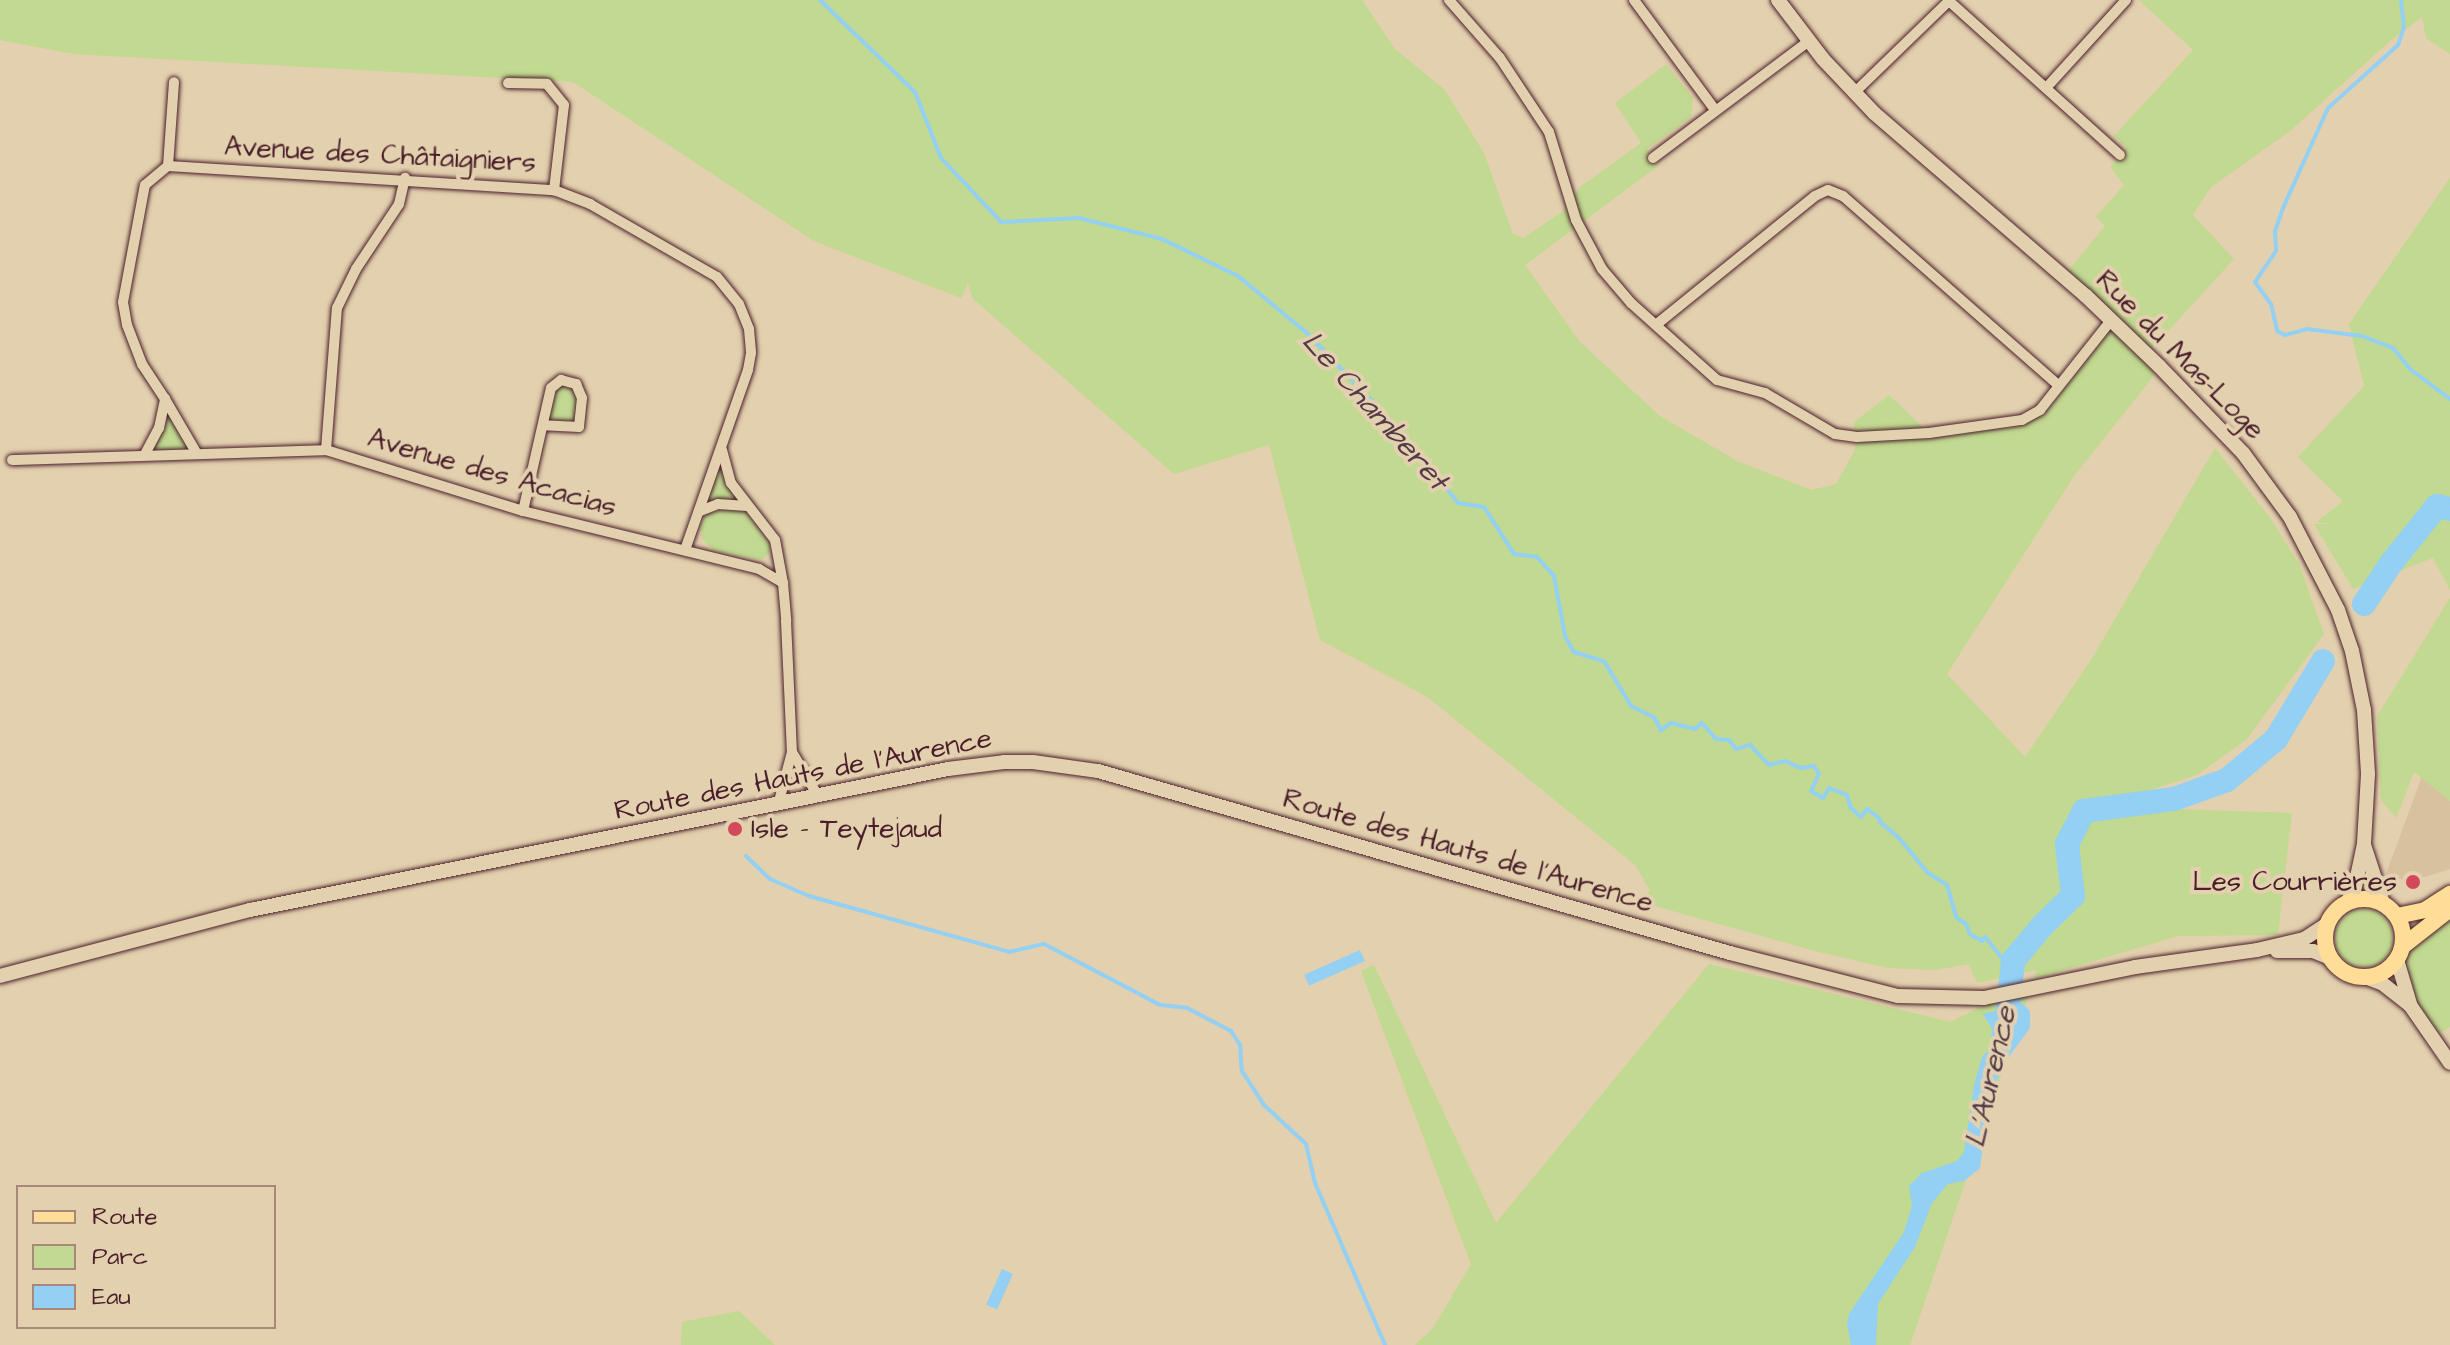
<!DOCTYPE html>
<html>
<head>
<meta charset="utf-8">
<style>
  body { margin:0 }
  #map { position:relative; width:2450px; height:1345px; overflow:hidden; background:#e3d0ae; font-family:"Architects Daughter",sans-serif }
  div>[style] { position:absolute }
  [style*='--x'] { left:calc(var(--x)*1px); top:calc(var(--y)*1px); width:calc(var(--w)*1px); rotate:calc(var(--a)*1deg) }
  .built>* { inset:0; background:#d8c19f }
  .green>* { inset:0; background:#c1d990 }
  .round { border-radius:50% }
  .water>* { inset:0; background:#93d0f3; transform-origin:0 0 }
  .stream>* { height:4px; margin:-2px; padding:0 2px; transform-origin:2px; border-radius:2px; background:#93d0f3 }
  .river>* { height:24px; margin:-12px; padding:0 12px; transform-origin:12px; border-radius:12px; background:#93d0f3 }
  .roads { filter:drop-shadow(0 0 2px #4a1f2b) drop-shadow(0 0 2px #4a1f2b) }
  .minor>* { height:10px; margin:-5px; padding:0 5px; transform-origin:5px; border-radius:5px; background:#e3d0ae }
  .secondary>* { height:14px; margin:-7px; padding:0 7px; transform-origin:7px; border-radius:7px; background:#e3d0ae }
  .primary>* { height:16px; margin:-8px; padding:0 8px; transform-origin:8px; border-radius:8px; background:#fedd96 }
  .primary>.ring { margin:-8px; padding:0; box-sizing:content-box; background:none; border:16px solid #fedd96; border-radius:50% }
  .dots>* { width:22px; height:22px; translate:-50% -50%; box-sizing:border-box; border:4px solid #e3d0ae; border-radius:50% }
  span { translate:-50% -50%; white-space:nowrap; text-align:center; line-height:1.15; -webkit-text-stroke:8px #e3d0ae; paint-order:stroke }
  .street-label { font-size:28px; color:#4a1f2b }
  .poi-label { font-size:28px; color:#4a1f2b }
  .left { translate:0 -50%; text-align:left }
  .right { translate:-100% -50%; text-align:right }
  .water-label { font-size:30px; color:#553a49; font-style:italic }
  .legend { position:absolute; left:16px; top:1185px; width:260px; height:144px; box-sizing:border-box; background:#e3d0ae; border:2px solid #a6897a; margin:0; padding:10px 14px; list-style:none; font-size:24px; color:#4a1f2b }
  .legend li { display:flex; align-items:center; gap:16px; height:40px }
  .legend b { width:40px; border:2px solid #a6897a }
</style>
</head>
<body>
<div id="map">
  <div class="built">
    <i style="clip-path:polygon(2422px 776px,2450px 801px,2450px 869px,2409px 882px,2386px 874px)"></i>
  </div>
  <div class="green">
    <i style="clip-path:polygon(0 0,1362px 0,1395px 49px,1445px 90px,1484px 153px,1513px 234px,1524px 238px,1563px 211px,1580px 187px,1641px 143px,1615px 103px,1666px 64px,1693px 98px,1691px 117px,1647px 149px,1658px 166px,1525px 265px,1579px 341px,1660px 416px,1739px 462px,1812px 490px,1836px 484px,1855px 450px,1854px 422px,1889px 395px,1929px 433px,2022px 420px,2040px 410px,2112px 319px,2063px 277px,2105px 226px,2096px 217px,2124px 185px,2110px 167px,2127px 148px,2114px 136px,2193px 50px,2139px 0,2450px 0,2450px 54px,2426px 38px,2422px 17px,2389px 42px,2290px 131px,2211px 187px,2193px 215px,2234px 259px,2147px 354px,2159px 366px,2149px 382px,2074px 476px,1947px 674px,2025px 757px,2091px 660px,2215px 448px,2271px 519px,2299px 564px,2324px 634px,2246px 740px,2197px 775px,2138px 794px,2083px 806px,2292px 813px,2278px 935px,2178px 936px,2034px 979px,1910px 1345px,1415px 1345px,1433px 1328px,1471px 1264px,1361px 971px,1374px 965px,1496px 1223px,1709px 964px,1951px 1022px,2034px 979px,2036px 970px,1977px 983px,1969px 964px,1936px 970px,1888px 968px,1815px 951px,1641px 902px,1650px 890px,1635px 865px,1426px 696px,1320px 640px,1269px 445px,1174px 474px,972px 298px,968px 283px,961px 298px,814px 241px,573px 82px,74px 54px,0 40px)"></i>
    <i style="clip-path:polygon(2450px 178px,2450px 590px,2433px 558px,2353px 589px,2314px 524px,2332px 524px,2317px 522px,2343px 501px,2298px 457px,2364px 386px,2349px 324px)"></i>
    <i style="clip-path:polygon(561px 380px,576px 384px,579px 427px,544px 425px,551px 388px)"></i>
    <i style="clip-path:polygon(165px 399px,196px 452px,145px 454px)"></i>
    <i style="clip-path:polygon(722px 448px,731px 483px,747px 506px,700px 511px)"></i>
    <i style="clip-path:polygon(735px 507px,745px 511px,770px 544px,769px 553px,761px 560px,714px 551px,702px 539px,701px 526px,706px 513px)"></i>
    <i style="clip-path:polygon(2450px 598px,2450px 801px,2414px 772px,2396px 818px,2381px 800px,2377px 716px)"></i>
    <i class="round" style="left:2335px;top:909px;width:58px;height:58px"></i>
    <i style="clip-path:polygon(2450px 909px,2450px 1027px,2433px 1036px,2410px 1005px,2397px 960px)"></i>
    <i style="clip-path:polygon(739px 1311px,775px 1345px,681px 1345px,682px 1322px)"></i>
  </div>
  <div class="water">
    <i style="left:1360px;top:950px;width:12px;height:61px;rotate:66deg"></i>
    <i style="clip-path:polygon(2023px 1004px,2030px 1011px,2030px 1028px,2003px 1065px,1989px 1102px,1980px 1168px,1964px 1181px,1948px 1184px,1932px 1203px,1915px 1247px,1878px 1304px,1876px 1345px,1851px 1345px,1847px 1324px,1849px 1314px,1904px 1232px,1912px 1206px,1909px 1186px,1922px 1173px,1957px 1161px,1964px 1152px,1974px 1085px,1982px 1057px,1990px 1048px,1992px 1029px,1983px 1014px)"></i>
    <i style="left:1002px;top:1269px;width:12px;height:39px;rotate:24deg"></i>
  </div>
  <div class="stream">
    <i style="--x:820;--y:0;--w:132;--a:44.1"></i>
    <i style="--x:915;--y:92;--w:71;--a:68.5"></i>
    <i style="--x:941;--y:158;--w:88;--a:46.8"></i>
    <i style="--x:1001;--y:222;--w:78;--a:-2.9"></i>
    <i style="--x:1079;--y:218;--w:86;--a:14.2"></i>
    <i style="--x:1162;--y:239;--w:85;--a:26"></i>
    <i style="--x:1238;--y:276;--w:91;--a:39.6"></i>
    <i style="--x:1308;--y:334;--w:136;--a:46.2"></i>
    <i style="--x:1402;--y:432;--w:90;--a:51.7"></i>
    <i style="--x:1458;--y:503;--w:26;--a:9"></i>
    <i style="--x:1484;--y:507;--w:56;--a:57.4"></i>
    <i style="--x:1514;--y:554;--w:23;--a:7"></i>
    <i style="--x:1537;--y:557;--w:25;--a:48"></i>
    <i style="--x:1554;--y:576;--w:61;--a:79.6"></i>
    <i style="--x:1565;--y:636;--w:18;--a:61"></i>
    <i style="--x:1574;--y:652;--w:31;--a:17"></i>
    <i style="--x:1604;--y:661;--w:52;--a:59"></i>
    <i style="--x:1631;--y:706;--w:25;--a:26"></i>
    <i style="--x:1654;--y:717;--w:15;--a:62"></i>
    <i style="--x:1661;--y:730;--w:12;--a:-35"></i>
    <i style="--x:1671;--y:723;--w:25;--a:14"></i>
    <i style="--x:1695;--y:729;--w:9;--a:-41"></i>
    <i style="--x:1702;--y:723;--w:21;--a:49"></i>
    <i style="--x:1716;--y:739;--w:13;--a:4"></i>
    <i style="--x:1729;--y:740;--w:11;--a:52"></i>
    <i style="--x:1736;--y:749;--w:15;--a:-16"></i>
    <i style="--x:1750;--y:745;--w:28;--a:46"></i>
    <i style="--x:1769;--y:765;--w:16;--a:-14"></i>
    <i style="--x:1785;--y:761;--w:17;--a:24"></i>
    <i style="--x:1801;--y:768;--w:13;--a:-9"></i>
    <i style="--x:1814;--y:766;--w:9;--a:58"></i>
    <i style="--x:1819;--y:774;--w:19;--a:115"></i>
    <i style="--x:1811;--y:791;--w:14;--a:30"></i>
    <i style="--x:1823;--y:798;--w:12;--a:-59"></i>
    <i style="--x:1829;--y:788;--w:19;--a:21"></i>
    <i style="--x:1847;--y:795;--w:14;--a:73"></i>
    <i style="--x:1851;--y:808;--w:13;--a:42"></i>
    <i style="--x:1861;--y:817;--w:10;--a:-53"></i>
    <i style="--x:1867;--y:809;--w:15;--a:37"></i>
    <i style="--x:1879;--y:818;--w:4;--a:76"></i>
    <i style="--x:1880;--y:822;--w:25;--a:40"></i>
    <i style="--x:1899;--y:838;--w:45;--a:50.4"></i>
    <i style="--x:1928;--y:873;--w:22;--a:32"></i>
    <i style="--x:1947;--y:885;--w:33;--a:74"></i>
    <i style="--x:1956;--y:917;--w:12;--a:35"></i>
    <i style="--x:1966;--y:924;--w:11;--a:68"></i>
    <i style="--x:1970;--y:934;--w:14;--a:30"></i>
    <i style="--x:1982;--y:941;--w:5;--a:-53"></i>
    <i style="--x:1985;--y:937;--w:26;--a:51"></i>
    <i style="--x:2001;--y:957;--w:13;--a:18"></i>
    <i style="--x:2401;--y:0;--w:27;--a:84"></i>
    <i style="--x:2404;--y:27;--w:19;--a:108"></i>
    <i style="--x:2398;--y:45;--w:94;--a:138"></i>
    <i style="--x:2328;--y:108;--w:110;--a:114.2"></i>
    <i style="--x:2283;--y:208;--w:24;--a:109"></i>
    <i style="--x:2275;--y:231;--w:20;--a:87"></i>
    <i style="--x:2276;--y:251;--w:37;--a:124"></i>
    <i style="--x:2255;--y:282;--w:27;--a:54"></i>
    <i style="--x:2271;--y:304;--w:28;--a:77"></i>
    <i style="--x:2277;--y:331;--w:9;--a:27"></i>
    <i style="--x:2285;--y:335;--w:23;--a:-15"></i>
    <i style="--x:2307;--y:329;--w:55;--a:7.3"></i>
    <i style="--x:2362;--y:336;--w:33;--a:21"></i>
    <i style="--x:2393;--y:348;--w:27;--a:51"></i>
    <i style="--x:2410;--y:369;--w:50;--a:36.9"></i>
    <i style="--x:746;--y:856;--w:33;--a:44"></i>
    <i style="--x:770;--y:879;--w:43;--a:23.6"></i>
    <i style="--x:809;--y:896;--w:208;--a:15.6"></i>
    <i style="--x:1009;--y:952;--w:36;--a:-13"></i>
    <i style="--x:1044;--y:944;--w:131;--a:27.7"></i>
    <i style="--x:1160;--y:1005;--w:27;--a:6"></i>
    <i style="--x:1187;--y:1008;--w:50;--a:27.6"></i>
    <i style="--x:1231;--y:1031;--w:17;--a:57"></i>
    <i style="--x:1240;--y:1045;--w:26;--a:86"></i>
    <i style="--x:1242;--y:1071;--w:40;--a:57.1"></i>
    <i style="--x:1264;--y:1105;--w:57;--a:42.9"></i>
    <i style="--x:1306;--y:1144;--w:40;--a:77"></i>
    <i style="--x:1315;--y:1183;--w:176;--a:66.6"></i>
  </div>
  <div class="river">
    <i style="--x:2364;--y:604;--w:50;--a:-56.3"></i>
    <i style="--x:2392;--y:562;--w:72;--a:-51.2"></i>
    <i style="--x:2437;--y:506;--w:13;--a:13"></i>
    <i style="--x:2005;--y:1038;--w:77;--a:-84.1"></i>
    <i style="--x:2013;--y:961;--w:47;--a:-50.2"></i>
    <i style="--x:2043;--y:925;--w:42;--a:-44"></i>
    <i style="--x:2073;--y:896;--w:52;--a:-96.6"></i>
    <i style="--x:2067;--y:844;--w:37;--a:-63"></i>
    <i style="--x:2084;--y:811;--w:91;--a:-7.6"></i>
    <i style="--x:2174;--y:799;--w:56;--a:-19.7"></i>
    <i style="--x:2227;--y:780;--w:64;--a:-39.9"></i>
    <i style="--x:2276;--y:739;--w:91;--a:-58.9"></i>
  </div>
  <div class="roads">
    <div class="minor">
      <i style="--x:1449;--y:0;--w:77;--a:48.7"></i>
      <i style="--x:1500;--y:58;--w:89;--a:56.5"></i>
      <i style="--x:1549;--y:132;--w:92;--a:72.9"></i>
      <i style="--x:1576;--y:220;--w:55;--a:62"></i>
      <i style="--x:1602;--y:269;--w:45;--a:49.5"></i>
      <i style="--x:1631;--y:303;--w:115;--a:41.8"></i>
      <i style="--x:1717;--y:380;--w:50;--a:15.2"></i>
      <i style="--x:1765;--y:393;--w:81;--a:30.4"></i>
      <i style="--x:1835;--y:434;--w:22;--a:8"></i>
      <i style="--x:1857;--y:437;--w:72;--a:-3.2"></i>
      <i style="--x:1929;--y:433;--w:94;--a:-8"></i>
      <i style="--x:2022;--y:420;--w:21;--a:-29"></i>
      <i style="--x:2040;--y:410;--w:116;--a:-51.6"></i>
      <i style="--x:1634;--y:0;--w:137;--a:53.6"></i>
      <i style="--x:1949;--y:1;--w:230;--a:42"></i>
      <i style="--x:508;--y:83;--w:39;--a:1"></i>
      <i style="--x:547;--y:84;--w:27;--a:51"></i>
      <i style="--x:564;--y:105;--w:86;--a:96.7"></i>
      <i style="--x:2046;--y:88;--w:119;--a:-47.7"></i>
      <i style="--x:1854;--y:93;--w:134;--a:-44.1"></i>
      <i style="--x:1653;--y:158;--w:195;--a:-36.9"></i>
      <i style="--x:168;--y:166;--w:387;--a:3.6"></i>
      <i style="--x:554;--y:190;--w:39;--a:21"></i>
      <i style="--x:590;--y:204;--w:146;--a:29.9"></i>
      <i style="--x:717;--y:277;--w:35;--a:51"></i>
      <i style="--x:739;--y:304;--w:27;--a:68"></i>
      <i style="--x:749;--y:329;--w:24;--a:85"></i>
      <i style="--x:751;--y:353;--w:17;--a:100"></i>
      <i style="--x:748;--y:370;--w:191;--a:109.3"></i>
      <i style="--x:1657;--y:324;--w:203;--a:-39"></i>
      <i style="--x:1815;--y:196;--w:14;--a:-25"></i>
      <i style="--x:1828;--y:190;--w:16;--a:22"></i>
      <i style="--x:1843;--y:196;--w:286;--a:41.3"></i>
      <i style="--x:165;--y:399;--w:42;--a:-123.3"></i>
      <i style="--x:142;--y:364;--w:42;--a:-111"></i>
      <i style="--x:127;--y:325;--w:23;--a:-100"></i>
      <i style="--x:123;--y:302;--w:119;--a:-79.4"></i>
      <i style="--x:145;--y:185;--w:30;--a:-40"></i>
      <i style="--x:168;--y:166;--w:84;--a:-85.9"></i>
      <i style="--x:326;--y:450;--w:142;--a:-85.6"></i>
      <i style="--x:337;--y:308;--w:43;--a:-64"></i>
      <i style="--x:356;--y:269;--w:78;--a:-56.5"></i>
      <i style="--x:399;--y:204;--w:27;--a:-77"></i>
      <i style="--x:722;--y:450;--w:34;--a:75"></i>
      <i style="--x:731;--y:483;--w:72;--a:52.3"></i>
      <i style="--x:775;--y:540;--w:44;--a:79.5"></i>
      <i style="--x:145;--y:454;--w:30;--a:-62"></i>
      <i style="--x:159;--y:428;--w:30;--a:-78"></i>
      <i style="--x:165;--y:399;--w:61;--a:59.7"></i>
      <i style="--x:12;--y:460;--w:314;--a:-1.8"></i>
      <i style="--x:326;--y:450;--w:206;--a:17.2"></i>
      <i style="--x:523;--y:511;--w:243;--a:13.8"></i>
      <i style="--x:759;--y:569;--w:28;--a:30"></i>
      <i style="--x:783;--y:583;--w:38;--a:85"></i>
      <i style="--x:786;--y:621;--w:131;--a:87.4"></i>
      <i style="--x:792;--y:752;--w:55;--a:104.8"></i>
      <i style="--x:523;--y:511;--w:126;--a:-77.2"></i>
      <i style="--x:551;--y:388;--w:13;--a:-39"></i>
      <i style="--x:561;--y:380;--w:16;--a:15"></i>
      <i style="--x:576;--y:384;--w:15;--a:67"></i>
      <i style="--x:582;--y:398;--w:29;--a:96"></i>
      <i style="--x:579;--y:427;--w:35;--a:-177"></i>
      <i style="--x:700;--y:511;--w:19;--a:-21"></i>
      <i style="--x:718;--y:504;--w:29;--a:4"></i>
      <i style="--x:792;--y:752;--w:51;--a:59.4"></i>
    </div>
    <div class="secondary">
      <i style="--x:1778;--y:0;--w:74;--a:52.7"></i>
      <i style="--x:1823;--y:59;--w:74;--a:46.6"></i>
      <i style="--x:1874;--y:113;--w:280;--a:40.8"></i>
      <i style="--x:2086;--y:296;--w:101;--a:43.8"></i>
      <i style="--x:2159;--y:366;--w:121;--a:46"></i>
      <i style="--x:2243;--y:453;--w:79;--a:53.7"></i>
      <i style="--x:2290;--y:517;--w:105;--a:62.7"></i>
      <i style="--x:2338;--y:610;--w:43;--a:71.1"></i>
      <i style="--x:2352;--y:651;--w:60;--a:78.5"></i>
      <i style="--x:2364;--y:710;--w:64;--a:86.4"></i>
      <i style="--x:2368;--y:774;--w:70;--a:93.3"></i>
      <i style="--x:2364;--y:844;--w:48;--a:102"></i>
      <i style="--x:2354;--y:891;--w:13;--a:122"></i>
      <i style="--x:2364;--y:845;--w:61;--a:71.9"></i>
      <i style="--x:2277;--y:951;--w:36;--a:0"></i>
      <i style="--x:2313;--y:951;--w:18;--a:22"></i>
      <i style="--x:2397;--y:960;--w:46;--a:73.5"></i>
      <i style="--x:0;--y:976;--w:259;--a:-14.8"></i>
      <i style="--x:250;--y:910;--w:712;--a:-11.42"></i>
      <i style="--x:948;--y:769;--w:56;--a:-7.1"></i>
      <i style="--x:1004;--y:762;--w:29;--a:0"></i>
      <i style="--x:1033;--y:762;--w:66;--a:7.9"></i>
      <i style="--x:1098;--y:771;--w:658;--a:16.07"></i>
      <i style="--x:1730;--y:953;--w:173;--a:14.4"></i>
      <i style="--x:1898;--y:996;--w:86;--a:1.3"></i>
      <i style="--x:1984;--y:998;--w:154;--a:-11.6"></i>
      <i style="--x:2135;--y:967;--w:123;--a:-7.9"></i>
      <i style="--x:2257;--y:950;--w:48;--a:-13.2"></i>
      <i style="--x:2304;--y:939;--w:27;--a:-33"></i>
      <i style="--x:2365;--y:977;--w:19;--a:21"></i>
      <i style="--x:2383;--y:984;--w:34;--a:38"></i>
      <i style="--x:2410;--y:1005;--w:70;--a:55.4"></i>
    </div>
    <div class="primary">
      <i class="ring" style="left:2325px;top:899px;width:62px;height:62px"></i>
      <i style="--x:2397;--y:916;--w:29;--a:-12"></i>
      <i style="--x:2425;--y:910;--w:30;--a:-33"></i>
      <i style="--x:2403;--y:946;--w:60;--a:-38.2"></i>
    </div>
  </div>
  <div class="dots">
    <i style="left:735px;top:829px;background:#d1495b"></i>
    <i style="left:2413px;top:882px;background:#d1495b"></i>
  </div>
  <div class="street-label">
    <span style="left:380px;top:155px;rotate:3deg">Avenue des Châtaigniers</span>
    <span style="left:2180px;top:355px;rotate:45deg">Rue du Mas-Loge</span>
    <span style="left:492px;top:473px;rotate:16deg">Avenue des Acacias</span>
    <span style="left:803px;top:775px;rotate:-11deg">Route des Hauts de l'Aurence</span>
    <span style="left:1468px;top:851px;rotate:16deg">Route des Hauts de l'Aurence</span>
  </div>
  <div class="poi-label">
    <span class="left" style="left:751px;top:829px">Isle - Teytejaud</span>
    <span class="right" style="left:2397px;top:882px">Les Courrières</span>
  </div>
  <div class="water-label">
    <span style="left:1375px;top:411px;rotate:48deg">Le Chamberet</span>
    <span style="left:1991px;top:1077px;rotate:-77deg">L'Aurence</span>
  </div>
  <ul class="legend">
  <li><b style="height:10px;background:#fedd96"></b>Route</li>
  <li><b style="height:22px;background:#c1d990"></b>Parc</li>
  <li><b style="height:22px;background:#93d0f3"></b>Eau</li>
  </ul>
</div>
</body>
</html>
